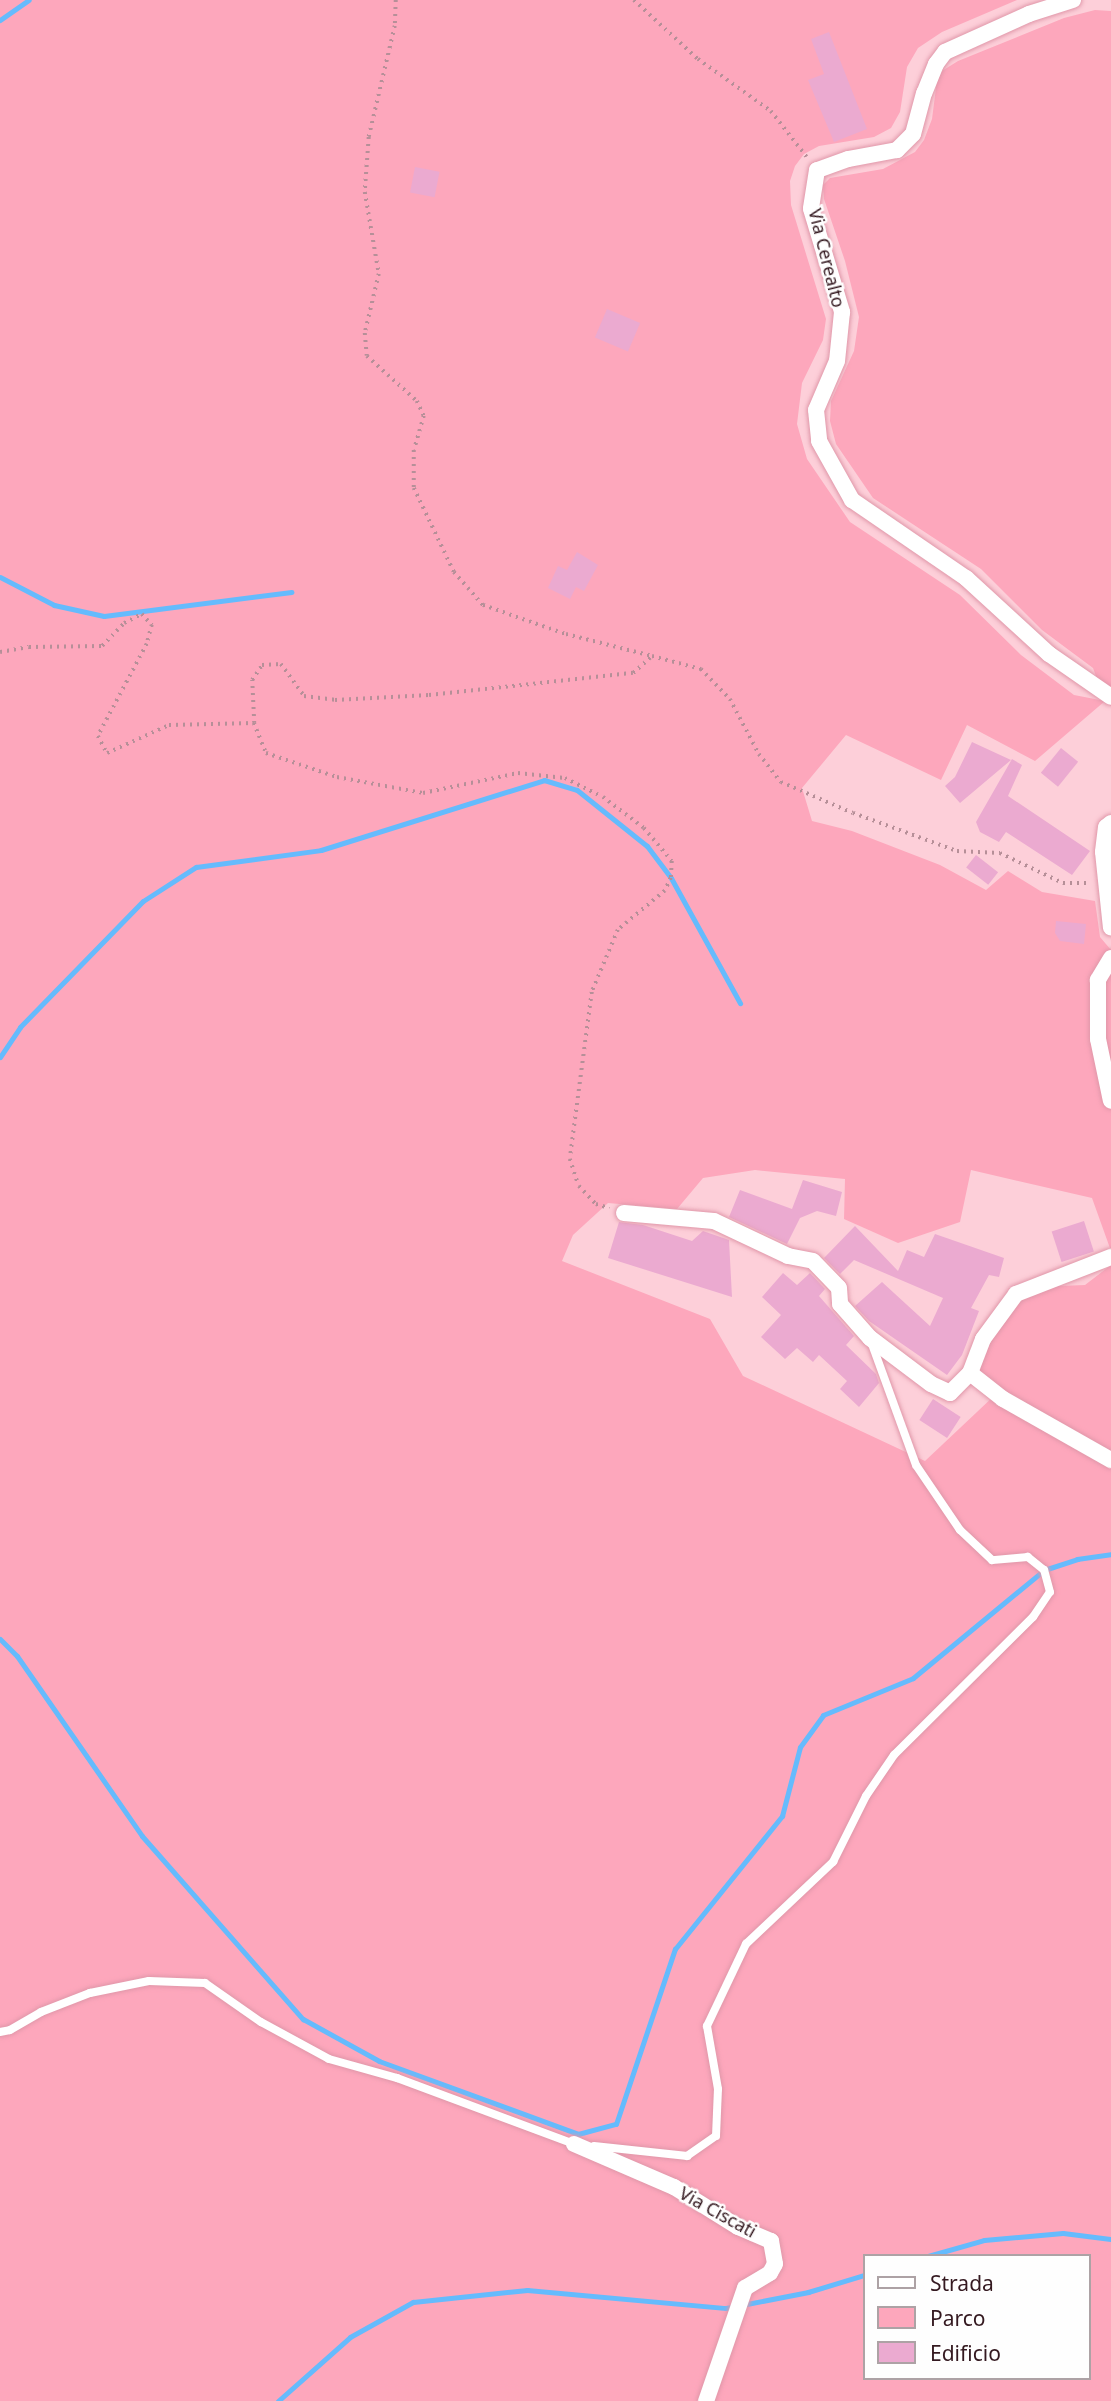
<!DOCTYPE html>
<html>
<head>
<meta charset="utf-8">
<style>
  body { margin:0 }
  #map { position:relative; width:1111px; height:2401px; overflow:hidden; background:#fdcfd9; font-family:"Noto Sans",sans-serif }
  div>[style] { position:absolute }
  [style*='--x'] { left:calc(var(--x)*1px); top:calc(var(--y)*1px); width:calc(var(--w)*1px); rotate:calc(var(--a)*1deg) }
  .green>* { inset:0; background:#fda7bc }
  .stream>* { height:5px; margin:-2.5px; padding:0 2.5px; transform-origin:2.5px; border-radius:2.5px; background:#65bbfd }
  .building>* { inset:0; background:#ebaad0; transform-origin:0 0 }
  .path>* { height:3.5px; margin-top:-1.75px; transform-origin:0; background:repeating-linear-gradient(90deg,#b68f98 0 2px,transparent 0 7px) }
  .roads { filter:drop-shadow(0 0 2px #e097a9) drop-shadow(0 0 2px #e097a9) }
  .service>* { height:8px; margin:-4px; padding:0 4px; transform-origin:4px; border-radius:4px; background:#fff }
  .minor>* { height:16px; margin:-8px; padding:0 8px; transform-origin:8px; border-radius:8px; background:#fff }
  span { translate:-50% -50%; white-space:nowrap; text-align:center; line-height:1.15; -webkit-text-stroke:5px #fefefe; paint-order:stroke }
  .street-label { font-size:18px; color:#341920 }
  .legend { position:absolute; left:863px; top:2254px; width:228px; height:126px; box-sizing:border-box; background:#fefefe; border:2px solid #ada2a5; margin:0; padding:9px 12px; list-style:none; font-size:21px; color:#341920 }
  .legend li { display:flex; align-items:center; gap:14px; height:35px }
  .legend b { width:35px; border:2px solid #ada2a5 }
</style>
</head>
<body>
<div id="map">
  <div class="green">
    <i style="clip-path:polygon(evenodd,0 0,1017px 0,942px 32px,918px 48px,907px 67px,900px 112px,891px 128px,874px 137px,819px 146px,804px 154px,795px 166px,790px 181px,791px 205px,826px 319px,823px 340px,802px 383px,797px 424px,807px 459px,850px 522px,960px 595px,1021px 655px,1074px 695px,1105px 701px,1093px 668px,1042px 630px,981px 569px,873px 498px,836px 444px,830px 421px,831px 401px,854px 351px,859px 317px,845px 261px,824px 199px,823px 185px,830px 178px,883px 169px,915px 152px,924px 140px,932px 119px,937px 80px,942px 71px,958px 61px,1064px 18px,1095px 10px,1111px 11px,1111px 706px,1105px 701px,1035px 761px,967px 725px,941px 780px,846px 735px,802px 788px,812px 821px,852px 831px,940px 865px,986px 890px,1008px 871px,1042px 892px,1095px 901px,1100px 937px,1111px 950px,1111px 1251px,1092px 1198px,971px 1170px,960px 1222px,898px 1243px,844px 1219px,845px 1179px,755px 1170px,703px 1178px,677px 1209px,608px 1203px,573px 1235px,562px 1261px,710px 1319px,743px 1376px,925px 1461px,995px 1395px,966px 1376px,1009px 1288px,1085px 1285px,1111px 1265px,1111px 2401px,0 2401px,0 0,864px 2256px,1088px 2256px,1088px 2378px,864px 2378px,864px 2256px)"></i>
  </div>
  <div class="stream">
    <i style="--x:0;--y:20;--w:35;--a:-35"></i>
    <i style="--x:0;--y:577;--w:61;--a:27.4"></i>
    <i style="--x:54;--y:605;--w:51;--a:12.4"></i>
    <i style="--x:104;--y:616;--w:189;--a:-7.3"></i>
    <i style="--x:0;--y:1057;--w:36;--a:-56"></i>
    <i style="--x:20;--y:1027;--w:176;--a:-45.7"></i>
    <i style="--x:143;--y:901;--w:63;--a:-32.7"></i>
    <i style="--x:196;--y:867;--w:126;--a:-7.7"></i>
    <i style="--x:321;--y:850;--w:234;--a:-17.4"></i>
    <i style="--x:544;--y:780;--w:34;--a:17"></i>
    <i style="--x:577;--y:790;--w:90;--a:38.7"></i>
    <i style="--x:647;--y:846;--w:40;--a:53"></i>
    <i style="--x:671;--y:878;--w:143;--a:61.1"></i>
    <i style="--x:0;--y:1639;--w:24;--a:45"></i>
    <i style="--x:17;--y:1656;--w:219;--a:55.2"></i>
    <i style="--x:142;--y:1836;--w:244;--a:48.7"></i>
    <i style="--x:303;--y:2019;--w:87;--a:28.9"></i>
    <i style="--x:379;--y:2061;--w:212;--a:20.1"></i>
    <i style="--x:578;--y:2134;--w:39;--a:-15"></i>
    <i style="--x:616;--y:2124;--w:185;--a:-71.4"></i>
    <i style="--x:675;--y:1949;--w:171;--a:-51.2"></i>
    <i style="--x:782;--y:1816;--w:71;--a:-75.4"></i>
    <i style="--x:800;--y:1747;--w:39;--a:-54"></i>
    <i style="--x:823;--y:1715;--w:97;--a:-22.3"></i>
    <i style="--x:913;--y:1678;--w:170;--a:-39.5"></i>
    <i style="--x:1044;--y:1570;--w:35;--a:-18"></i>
    <i style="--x:1077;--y:1559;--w:34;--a:-8"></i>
    <i style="--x:928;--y:2256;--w:58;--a:-15.9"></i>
    <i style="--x:984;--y:2240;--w:79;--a:-5.1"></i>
    <i style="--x:1063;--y:2233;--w:48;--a:7.1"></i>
    <i style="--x:278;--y:2401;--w:96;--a:-41.6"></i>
    <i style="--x:350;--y:2337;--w:72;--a:-29.1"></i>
    <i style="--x:413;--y:2302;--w:115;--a:-6"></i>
    <i style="--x:527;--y:2290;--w:200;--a:5.2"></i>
    <i style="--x:726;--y:2308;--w:84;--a:-11"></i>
    <i style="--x:808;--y:2292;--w:59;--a:-16.9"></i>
  </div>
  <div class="building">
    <i style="clip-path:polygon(829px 32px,867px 129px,834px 142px,808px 80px,824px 74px,811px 39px)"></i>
    <i style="left:415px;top:167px;width:25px;height:26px;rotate:11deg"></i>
    <i style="left:607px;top:309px;width:36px;height:31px;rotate:23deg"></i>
    <i style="clip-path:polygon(577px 552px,598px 565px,584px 591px,576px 587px,570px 599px,548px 588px,558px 566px,567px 570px)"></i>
    <i style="clip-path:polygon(972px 742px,1011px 760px,960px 803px,945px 786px,955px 777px)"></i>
    <i style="left:1061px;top:748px;width:22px;height:32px;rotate:39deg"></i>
    <i style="clip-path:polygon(1012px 759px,1022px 765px,1008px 796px,1090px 851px,1072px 875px,1006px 832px,999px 842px,980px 832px,976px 822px)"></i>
    <i style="left:976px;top:855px;width:28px;height:16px;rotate:38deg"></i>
    <i style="clip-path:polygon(1056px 921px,1086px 924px,1084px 944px,1060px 941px,1055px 933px)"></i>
    <i style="clip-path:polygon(803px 1180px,842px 1192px,836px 1216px,817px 1211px,800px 1218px,787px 1244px,729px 1217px,740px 1190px,792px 1209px)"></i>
    <i style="left:1084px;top:1221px;width:32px;height:34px;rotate:72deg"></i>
    <i style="clip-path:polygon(619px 1222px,643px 1225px,692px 1241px,703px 1231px,729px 1240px,732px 1297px,608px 1258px)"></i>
    <i style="clip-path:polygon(855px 1226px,898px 1271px,907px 1250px,924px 1257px,935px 1234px,1004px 1258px,999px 1277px,989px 1275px,971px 1308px,979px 1311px,962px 1355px,947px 1375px,869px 1321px,855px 1306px,882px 1282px,930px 1326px,943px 1298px,854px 1260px,840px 1274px,824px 1258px)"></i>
    <i style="clip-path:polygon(783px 1273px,797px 1285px,810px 1273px,825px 1289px,819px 1296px,854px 1336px,846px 1345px,876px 1374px,879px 1383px,859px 1407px,840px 1389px,847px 1381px,819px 1355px,813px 1362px,797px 1348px,785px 1359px,761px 1337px,781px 1315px,762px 1297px)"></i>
    <i style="left:933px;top:1399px;width:33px;height:25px;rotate:33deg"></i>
  </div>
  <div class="path">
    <i style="--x:396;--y:0;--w:26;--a:92"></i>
    <i style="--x:395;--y:26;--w:114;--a:103.2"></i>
    <i style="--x:369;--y:137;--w:55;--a:94.2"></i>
    <i style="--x:365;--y:192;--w:83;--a:80.3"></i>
    <i style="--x:379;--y:274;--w:61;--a:103.3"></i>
    <i style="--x:365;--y:333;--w:23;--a:85"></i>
    <i style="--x:367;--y:356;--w:67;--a:42"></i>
    <i style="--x:417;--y:401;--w:17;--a:65"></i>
    <i style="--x:424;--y:416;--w:35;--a:106"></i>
    <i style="--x:414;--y:450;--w:38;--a:90"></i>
    <i style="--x:414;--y:488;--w:93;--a:64.5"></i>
    <i style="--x:454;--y:572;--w:44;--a:48.7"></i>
    <i style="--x:483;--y:605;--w:88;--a:19.3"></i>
    <i style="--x:566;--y:634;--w:89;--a:14.3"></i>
    <i style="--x:634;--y:0;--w:87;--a:42.7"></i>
    <i style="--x:698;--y:59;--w:90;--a:35.5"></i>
    <i style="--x:771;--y:111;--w:58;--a:52"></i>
    <i style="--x:0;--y:652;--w:29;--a:-10"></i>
    <i style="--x:29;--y:647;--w:73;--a:-0.8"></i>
    <i style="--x:102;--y:646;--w:32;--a:-46"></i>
    <i style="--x:124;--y:623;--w:20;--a:-27"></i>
    <i style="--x:142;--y:614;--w:15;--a:48"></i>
    <i style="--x:152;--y:625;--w:20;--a:105"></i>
    <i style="--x:147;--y:644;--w:104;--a:118"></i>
    <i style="--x:98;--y:736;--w:19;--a:62"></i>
    <i style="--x:107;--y:753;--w:68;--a:-24.3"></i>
    <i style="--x:169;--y:725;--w:85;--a:-1.3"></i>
    <i style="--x:254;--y:723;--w:43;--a:-92.7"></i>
    <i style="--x:252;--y:680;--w:18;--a:-56"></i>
    <i style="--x:262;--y:665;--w:19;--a:-3"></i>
    <i style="--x:281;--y:664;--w:39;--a:54"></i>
    <i style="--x:304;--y:696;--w:31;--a:7"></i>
    <i style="--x:335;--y:700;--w:94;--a:-3"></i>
    <i style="--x:429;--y:695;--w:205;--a:-6.2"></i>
    <i style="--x:633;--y:673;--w:25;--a:-42"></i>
    <i style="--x:652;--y:656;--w:51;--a:14.9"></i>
    <i style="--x:701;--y:669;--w:42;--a:46"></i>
    <i style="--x:730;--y:699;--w:62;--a:62.2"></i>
    <i style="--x:759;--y:754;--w:36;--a:52"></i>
    <i style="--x:781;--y:782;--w:78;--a:23.3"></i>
    <i style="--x:853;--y:813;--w:111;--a:20.1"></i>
    <i style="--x:957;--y:851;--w:43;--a:2.7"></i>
    <i style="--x:1000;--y:853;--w:70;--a:25.5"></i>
    <i style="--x:1063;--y:883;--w:27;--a:0"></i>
    <i style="--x:254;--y:723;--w:32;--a:68"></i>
    <i style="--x:266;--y:753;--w:75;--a:18.7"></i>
    <i style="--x:337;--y:777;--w:87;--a:10.5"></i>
    <i style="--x:423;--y:793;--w:97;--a:-11.9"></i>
    <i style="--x:518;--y:773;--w:47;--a:6.1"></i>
    <i style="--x:565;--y:778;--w:42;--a:26.6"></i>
    <i style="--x:603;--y:797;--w:51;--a:37.1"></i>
    <i style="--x:644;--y:828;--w:43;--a:49.7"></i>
    <i style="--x:672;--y:861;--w:17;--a:93"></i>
    <i style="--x:671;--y:878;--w:14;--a:115"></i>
    <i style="--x:665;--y:891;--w:61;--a:140.3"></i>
    <i style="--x:618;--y:930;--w:67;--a:112.8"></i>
    <i style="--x:592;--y:992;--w:168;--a:97.5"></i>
    <i style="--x:570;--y:1159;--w:28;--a:72"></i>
    <i style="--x:579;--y:1186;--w:25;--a:47"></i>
    <i style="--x:596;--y:1204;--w:14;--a:17"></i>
  </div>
  <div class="roads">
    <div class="service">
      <i style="--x:0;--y:2032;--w:10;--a:-11"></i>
      <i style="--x:10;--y:2030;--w:36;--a:-30"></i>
      <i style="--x:41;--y:2012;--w:53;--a:-21.2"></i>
      <i style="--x:90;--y:1993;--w:60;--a:-11.5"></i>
      <i style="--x:149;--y:1981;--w:56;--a:2"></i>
      <i style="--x:205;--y:1983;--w:68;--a:34.9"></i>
      <i style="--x:261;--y:2022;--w:77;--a:28.6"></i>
      <i style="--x:329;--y:2059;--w:71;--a:15.6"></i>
      <i style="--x:397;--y:2078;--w:189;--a:20.4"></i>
      <i style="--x:594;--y:2146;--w:94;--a:6.1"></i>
      <i style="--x:687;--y:2156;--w:35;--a:-35"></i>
      <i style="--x:716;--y:2136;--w:47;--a:-87.6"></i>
      <i style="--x:718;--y:2089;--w:64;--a:-99.9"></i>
      <i style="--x:707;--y:2026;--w:91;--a:-64.6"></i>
      <i style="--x:746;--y:1944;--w:120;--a:-43.3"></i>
      <i style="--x:833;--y:1862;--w:74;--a:-63.4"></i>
      <i style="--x:866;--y:1796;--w:50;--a:-55.7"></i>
      <i style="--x:894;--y:1755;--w:196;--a:-44.8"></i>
      <i style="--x:1033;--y:1617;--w:30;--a:-56"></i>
      <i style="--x:1050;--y:1592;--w:23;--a:-105"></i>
      <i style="--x:1044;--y:1570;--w:21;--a:-141"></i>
      <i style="--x:1028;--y:1557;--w:36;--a:175"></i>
      <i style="--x:992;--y:1560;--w:44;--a:-136.8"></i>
      <i style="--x:960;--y:1530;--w:78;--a:-124.1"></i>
      <i style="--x:916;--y:1465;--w:129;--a:-110"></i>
    </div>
    <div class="minor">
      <i style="--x:1073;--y:0;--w:46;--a:162.3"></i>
      <i style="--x:1029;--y:14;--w:92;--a:155.7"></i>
      <i style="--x:945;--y:52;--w:15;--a:127"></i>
      <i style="--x:936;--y:64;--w:31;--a:112"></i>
      <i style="--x:924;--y:93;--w:42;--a:105"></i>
      <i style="--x:913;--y:134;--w:23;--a:135"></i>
      <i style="--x:897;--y:150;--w:50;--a:169.6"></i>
      <i style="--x:848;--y:159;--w:33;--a:160"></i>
      <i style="--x:817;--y:170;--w:39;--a:99"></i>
      <i style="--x:811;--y:209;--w:108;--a:73.2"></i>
      <i style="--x:842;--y:312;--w:49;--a:95.8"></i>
      <i style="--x:837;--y:361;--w:53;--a:113.2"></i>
      <i style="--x:816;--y:410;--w:31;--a:84"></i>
      <i style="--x:819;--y:441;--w:68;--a:60.8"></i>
      <i style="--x:852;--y:500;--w:138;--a:34.4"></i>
      <i style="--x:966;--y:578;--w:113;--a:42.5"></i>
      <i style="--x:1049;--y:654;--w:75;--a:34.7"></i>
      <i style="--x:1111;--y:823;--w:6;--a:141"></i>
      <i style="--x:1106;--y:827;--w:25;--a:97"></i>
      <i style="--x:1103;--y:852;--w:76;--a:84"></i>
      <i style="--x:1111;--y:958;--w:26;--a:121"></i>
      <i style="--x:1098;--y:980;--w:59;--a:90"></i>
      <i style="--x:1098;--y:1039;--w:63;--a:78.2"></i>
      <i style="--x:624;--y:1213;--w:90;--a:5.1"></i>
      <i style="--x:714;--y:1221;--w:82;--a:25.3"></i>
      <i style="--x:788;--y:1256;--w:25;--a:11"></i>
      <i style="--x:813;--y:1261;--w:37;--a:46"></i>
      <i style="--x:839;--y:1288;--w:16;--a:86"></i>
      <i style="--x:840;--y:1304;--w:45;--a:48.6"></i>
      <i style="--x:870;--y:1338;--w:76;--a:37"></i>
      <i style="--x:931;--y:1384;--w:21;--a:25"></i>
      <i style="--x:950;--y:1393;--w:28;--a:-45"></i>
      <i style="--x:970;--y:1373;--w:36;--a:-69"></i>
      <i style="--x:983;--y:1339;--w:56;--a:-53.7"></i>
      <i style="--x:1016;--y:1294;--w:102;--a:-21.3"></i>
      <i style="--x:970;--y:1373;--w:42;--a:38.2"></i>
      <i style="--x:1003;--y:1399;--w:124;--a:29.5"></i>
      <i style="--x:574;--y:2144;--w:109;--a:23.3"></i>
      <i style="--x:674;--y:2187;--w:75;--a:32"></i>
      <i style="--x:738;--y:2227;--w:36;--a:23"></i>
      <i style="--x:771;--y:2241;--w:23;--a:80"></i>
      <i style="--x:775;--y:2264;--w:10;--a:119"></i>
      <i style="--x:770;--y:2273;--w:29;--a:149"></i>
      <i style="--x:745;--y:2288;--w:120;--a:109"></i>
    </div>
  </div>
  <div class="street-label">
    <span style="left:827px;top:258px;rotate:76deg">Via Cerealto</span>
    <span style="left:718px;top:2212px;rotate:29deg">Via Ciscati</span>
  </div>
  <ul class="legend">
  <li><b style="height:9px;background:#fff"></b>Strada</li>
  <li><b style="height:19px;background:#fda7bc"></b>Parco</li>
  <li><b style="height:19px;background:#ebaad0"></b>Edificio</li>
  </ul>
</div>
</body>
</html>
